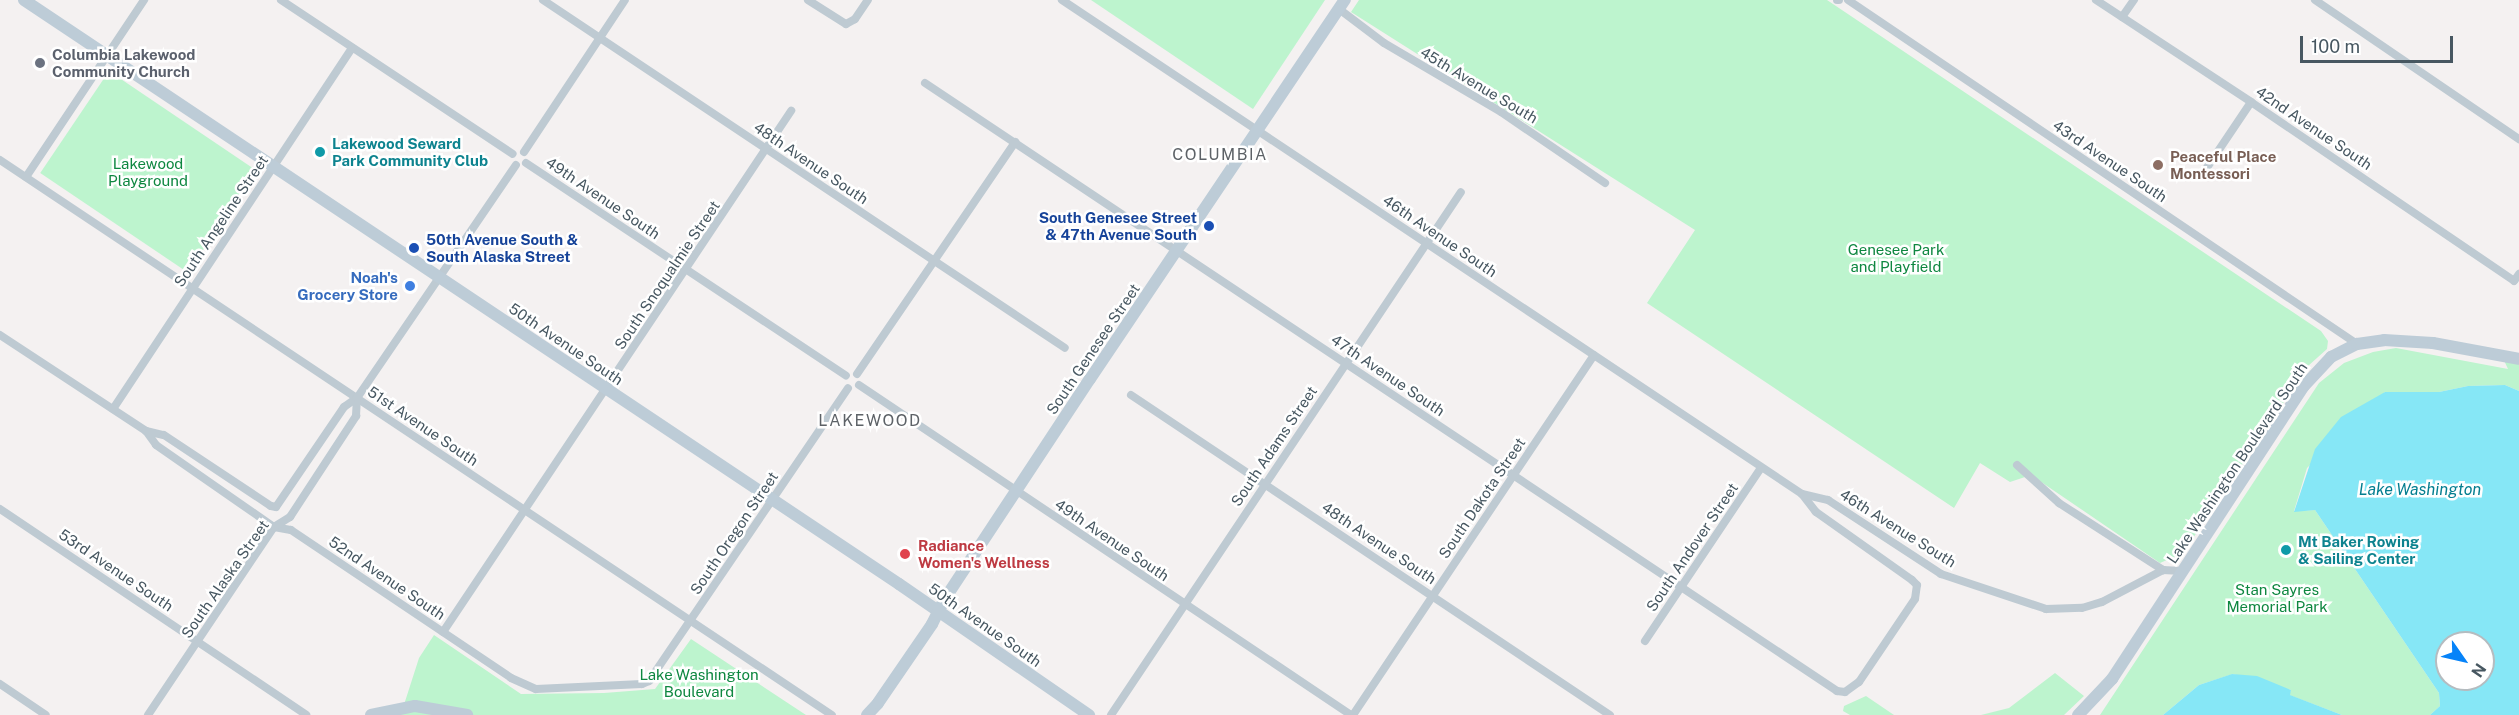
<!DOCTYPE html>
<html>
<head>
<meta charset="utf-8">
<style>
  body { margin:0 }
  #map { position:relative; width:2519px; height:715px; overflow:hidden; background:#f4f1f1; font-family:"Public Sans",sans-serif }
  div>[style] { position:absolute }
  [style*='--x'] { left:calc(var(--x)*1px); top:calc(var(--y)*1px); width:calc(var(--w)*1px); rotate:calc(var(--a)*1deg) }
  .green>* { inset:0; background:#bdf4ce; transform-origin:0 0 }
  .water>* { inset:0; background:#86e7f6 }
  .street>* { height:8px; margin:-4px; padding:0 4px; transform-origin:4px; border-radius:4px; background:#becad2 }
  .secondary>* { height:12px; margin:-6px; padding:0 6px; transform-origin:6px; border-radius:6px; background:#bdccd7 }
  .dots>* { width:16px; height:16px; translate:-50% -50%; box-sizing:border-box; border:3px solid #fff; border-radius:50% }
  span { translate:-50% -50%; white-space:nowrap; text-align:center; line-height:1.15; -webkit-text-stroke:5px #fff; paint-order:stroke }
  .worship-label { font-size:15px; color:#5b616d; font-weight:700 }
  .left { translate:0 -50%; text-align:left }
  .street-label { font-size:15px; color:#475761 }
  .culture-label { font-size:15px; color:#0d838f; font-weight:700 }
  .education-label { font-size:15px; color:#785e54; font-weight:700 }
  .park-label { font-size:15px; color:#0e8740 }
  .transit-label { font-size:15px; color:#164399; font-weight:700 }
  .right { translate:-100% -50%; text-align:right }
  .shop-label { font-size:15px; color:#366cbe; font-weight:700 }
  .health-label { font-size:15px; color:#be3a42; font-weight:700 }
  .neighbourhood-label { font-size:16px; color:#5d6267; letter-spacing:1.5px }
  .water-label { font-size:16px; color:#047e90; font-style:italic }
  .north { position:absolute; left:2435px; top:631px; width:60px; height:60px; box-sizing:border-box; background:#fff; border:2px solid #b5bcc0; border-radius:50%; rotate:124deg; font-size:16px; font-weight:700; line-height:24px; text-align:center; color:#475761 }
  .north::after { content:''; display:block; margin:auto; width:21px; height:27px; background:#0683f9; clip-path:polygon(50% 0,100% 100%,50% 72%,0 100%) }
  .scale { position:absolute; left:2300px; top:36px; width:153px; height:27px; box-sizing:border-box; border:3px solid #475761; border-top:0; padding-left:8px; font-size:18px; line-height:21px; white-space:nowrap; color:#475761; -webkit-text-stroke:4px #fff; paint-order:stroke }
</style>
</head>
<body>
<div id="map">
  <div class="green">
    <i style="clip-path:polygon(1091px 0,1325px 0,1253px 109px)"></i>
    <i style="clip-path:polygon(1359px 0,1827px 0,2321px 331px,2328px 341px,2327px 349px,2308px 366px,2183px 553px,2160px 563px,2031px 475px,2010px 482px,1980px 463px,1954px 508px,1647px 303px,1695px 230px,1351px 12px)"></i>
    <i style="left:109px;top:71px;width:178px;height:123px;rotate:34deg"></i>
    <i style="clip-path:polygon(2396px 348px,2508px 369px,2502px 356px,2519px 359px,2519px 391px,2505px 385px,2468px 386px,2439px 392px,2385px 392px,2307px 468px,2294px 511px,2315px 510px,2439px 693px,2440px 706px,2430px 715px,2342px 715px,2289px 695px,2291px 690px,2233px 674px,2199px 685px,2163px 715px,2100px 715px,2319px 383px,2344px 363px,2373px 352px)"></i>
    <i style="clip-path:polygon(434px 635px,521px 694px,604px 693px,655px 689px,691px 639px,806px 715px,397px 715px,401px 714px,419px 658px)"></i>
    <i style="clip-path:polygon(2055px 673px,2084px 696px,2064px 715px,1981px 715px,2009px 708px)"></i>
    <i style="clip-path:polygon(1866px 696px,1894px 715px,1850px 715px,1843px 711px,1844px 706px)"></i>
  </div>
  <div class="water">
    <i style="clip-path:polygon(evenodd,2505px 385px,2519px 391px,2519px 715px,2430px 715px,2440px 706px,2439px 693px,2315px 510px,2294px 512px,2315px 449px,2341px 417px,2385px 392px,2439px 392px,2468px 386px,2505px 385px,2447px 643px,2483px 643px,2483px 679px,2447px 679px,2447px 643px)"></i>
    <i style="clip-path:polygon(2232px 674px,2257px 676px,2291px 690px,2290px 695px,2342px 715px,2163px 715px,2199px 685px)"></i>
  </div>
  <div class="street">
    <i style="--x:281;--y:0;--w:278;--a:33.6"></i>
    <i style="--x:543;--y:0;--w:627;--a:33.69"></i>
    <i style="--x:808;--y:0;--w:45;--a:32.3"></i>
    <i style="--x:846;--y:24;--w:10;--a:-29"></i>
    <i style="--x:855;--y:19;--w:23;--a:-56"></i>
    <i style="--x:1837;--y:0;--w:2;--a:0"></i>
    <i style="--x:1848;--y:0;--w:614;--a:34.05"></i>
    <i style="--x:2096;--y:0;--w:186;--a:33.3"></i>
    <i style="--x:2251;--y:102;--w:318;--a:34.2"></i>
    <i style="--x:2514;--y:281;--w:9;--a:-54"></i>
    <i style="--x:2315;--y:0;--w:247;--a:34.3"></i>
    <i style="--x:1339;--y:9;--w:56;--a:37.1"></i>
    <i style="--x:1384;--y:43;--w:136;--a:30.5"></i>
    <i style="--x:1501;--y:112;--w:126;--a:34.3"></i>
    <i style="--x:2122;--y:17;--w:21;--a:-55"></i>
    <i style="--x:925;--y:83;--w:1096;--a:33.69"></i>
    <i style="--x:1837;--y:691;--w:8;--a:7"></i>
    <i style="--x:1845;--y:692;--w:17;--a:-36"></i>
    <i style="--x:1859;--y:682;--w:100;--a:-56"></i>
    <i style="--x:1915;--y:599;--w:14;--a:-82"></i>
    <i style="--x:1917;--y:585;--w:7;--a:-135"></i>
    <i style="--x:1912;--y:580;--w:118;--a:-144.7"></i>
    <i style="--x:1816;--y:512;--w:23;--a:-128"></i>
    <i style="--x:1802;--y:494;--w:890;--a:-146.27"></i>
    <i style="--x:524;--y:152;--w:182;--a:-56.4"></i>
    <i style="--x:0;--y:160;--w:1000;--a:33.71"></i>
    <i style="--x:526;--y:163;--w:384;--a:33.6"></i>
    <i style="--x:2202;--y:175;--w:88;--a:-56.1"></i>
    <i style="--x:26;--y:177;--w:213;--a:-56.3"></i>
    <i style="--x:0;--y:335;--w:175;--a:33.3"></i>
    <i style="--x:146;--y:431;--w:17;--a:54"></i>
    <i style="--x:156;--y:445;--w:144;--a:34.8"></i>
    <i style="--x:274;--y:527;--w:17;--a:10"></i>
    <i style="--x:291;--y:530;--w:265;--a:33.9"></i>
    <i style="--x:511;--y:678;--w:27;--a:24"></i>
    <i style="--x:536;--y:689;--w:106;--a:-2.7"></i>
    <i style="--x:642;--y:684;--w:8;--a:-23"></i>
    <i style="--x:649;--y:681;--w:354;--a:-55.8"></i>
    <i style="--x:857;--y:374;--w:281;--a:-55.7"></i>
    <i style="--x:859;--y:385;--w:592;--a:33.85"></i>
    <i style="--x:1131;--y:395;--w:576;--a:33.75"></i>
    <i style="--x:113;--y:409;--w:433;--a:-56.5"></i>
    <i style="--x:146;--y:431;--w:18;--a:13"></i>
    <i style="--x:164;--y:435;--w:128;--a:33.6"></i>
    <i style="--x:271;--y:506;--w:5;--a:11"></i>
    <i style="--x:276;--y:507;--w:121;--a:-55.8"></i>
    <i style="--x:344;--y:407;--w:16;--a:-35"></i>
    <i style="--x:2017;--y:465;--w:57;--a:42.1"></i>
    <i style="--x:2059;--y:503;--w:124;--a:32.8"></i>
    <i style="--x:1802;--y:494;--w:27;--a:13"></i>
    <i style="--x:1828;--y:500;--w:135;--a:33.2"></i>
    <i style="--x:1941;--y:574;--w:111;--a:18.4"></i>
    <i style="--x:2046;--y:609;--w:36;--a:-2"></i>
    <i style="--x:2082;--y:608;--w:21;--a:-17"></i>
    <i style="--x:2102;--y:602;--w:69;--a:-27.7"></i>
    <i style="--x:2163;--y:570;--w:19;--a:3"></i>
    <i style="--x:0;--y:509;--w:369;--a:33.9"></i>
    <i style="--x:443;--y:632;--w:627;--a:-56.26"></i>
    <i style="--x:1645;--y:641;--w:208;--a:-56.2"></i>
    <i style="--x:0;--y:684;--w:55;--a:34"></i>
    <i style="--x:148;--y:715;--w:226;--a:-56.2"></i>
    <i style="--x:274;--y:527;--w:19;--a:-32"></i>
    <i style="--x:290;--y:517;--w:121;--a:-56.8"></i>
    <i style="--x:356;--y:416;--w:18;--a:-87"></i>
    <i style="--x:357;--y:398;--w:282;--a:-55.7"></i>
    <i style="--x:1111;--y:715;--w:629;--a:-56.21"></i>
    <i style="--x:1353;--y:715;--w:433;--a:-56.2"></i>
  </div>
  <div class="secondary">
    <i style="--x:24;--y:0;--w:1052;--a:33.72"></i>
    <i style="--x:899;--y:584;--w:231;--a:34.6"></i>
    <i style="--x:371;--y:715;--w:45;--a:-11.6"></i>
    <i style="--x:415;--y:706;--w:53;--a:9.8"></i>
    <i style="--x:867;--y:715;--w:16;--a:-47"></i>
    <i style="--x:878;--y:703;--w:96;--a:-55.6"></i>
    <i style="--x:932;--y:624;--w:30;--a:-63"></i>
    <i style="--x:946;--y:597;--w:261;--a:-56.6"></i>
    <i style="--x:1090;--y:379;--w:457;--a:-56.1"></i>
    <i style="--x:2078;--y:715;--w:50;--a:-46.6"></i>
    <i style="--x:2112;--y:679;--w:350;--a:-56.8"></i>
    <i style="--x:2304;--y:386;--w:40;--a:-47"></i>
    <i style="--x:2331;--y:357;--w:29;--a:-27"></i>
    <i style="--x:2357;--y:344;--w:27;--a:-8"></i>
    <i style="--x:2384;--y:340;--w:49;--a:3.5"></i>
    <i style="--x:2433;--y:343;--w:87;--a:10.5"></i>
  </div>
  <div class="dots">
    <i style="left:40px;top:63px;background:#6b7280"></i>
    <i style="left:320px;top:152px;background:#0f9aa8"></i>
    <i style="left:2158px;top:165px;background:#8d6e63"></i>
    <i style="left:1209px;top:226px;background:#1a4fb4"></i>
    <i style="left:414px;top:248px;background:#1a4fb4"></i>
    <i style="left:410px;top:286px;background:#3f7fe0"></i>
    <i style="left:2286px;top:550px;background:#0f9aa8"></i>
    <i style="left:905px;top:554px;background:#e0444e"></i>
  </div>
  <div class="worship-label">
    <span class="left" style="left:52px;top:63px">Columbia Lakewood<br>Community Church</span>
  </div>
  <div class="street-label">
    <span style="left:1479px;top:85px;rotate:31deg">45th Avenue South</span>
    <span style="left:2314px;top:128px;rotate:34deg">42nd Avenue South</span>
    <span style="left:2110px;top:161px;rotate:34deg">43rd Avenue South</span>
    <span style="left:811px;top:163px;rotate:34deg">48th Avenue South</span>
    <span style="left:603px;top:198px;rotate:34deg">49th Avenue South</span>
    <span style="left:221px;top:221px;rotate:-56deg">South Angeline Street</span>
    <span style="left:1440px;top:236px;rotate:34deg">46th Avenue South</span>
    <span style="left:667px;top:275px;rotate:-56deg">South Snoqualmie Street</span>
    <span style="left:566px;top:344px;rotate:34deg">50th Avenue South</span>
    <span style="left:1093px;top:349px;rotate:-56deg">South Genesee Street</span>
    <span style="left:1388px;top:375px;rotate:34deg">47th Avenue South</span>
    <span style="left:423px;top:426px;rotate:34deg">51st Avenue South</span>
    <span style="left:1274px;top:446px;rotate:-56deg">South Adams Street</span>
    <span style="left:2237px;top:463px;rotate:-56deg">Lake Washington Boulevard South</span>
    <span style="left:1482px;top:498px;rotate:-56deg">South Dakota Street</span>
    <span style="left:1898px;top:528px;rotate:32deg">46th Avenue South</span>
    <span style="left:734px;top:533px;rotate:-56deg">South Oregon Street</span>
    <span style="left:1112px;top:540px;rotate:34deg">49th Avenue South</span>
    <span style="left:1379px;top:543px;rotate:34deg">48th Avenue South</span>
    <span style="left:1692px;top:547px;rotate:-56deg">South Andover Street</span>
    <span style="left:116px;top:570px;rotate:34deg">53rd Avenue South</span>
    <span style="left:387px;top:578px;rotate:34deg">52nd Avenue South</span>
    <span style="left:225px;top:579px;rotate:-55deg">South Alaska Street</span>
    <span style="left:985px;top:625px;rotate:35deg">50th Avenue South</span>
  </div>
  <div class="culture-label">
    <span class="left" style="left:332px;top:152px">Lakewood Seward<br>Park Community Club</span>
    <span class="left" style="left:2298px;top:550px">Mt Baker Rowing<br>&amp; Sailing Center</span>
  </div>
  <div class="education-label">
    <span class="left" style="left:2170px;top:165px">Peaceful Place<br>Montessori</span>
  </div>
  <div class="park-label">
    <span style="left:148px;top:172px">Lakewood<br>Playground</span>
    <span style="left:1896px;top:258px">Genesee Park<br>and Playfield</span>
    <span style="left:2277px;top:598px">Stan Sayres<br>Memorial Park</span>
    <span style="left:699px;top:683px">Lake Washington<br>Boulevard</span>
  </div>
  <div class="transit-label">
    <span class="right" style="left:1197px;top:226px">South Genesee Street<br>&amp; 47th Avenue South</span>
    <span class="left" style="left:426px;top:248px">50th Avenue South &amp;<br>South Alaska Street</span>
  </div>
  <div class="shop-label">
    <span class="right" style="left:398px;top:286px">Noah's<br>Grocery Store</span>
  </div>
  <div class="health-label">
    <span class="left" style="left:918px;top:554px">Radiance<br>Women's Wellness</span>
  </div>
  <div class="neighbourhood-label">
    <span style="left:1220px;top:155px">COLUMBIA</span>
    <span style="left:870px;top:421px">LAKEWOOD</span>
  </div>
  <div class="water-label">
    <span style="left:2420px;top:490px">Lake Washington</span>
  </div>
  <div class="north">N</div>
  <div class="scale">100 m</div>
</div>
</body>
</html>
